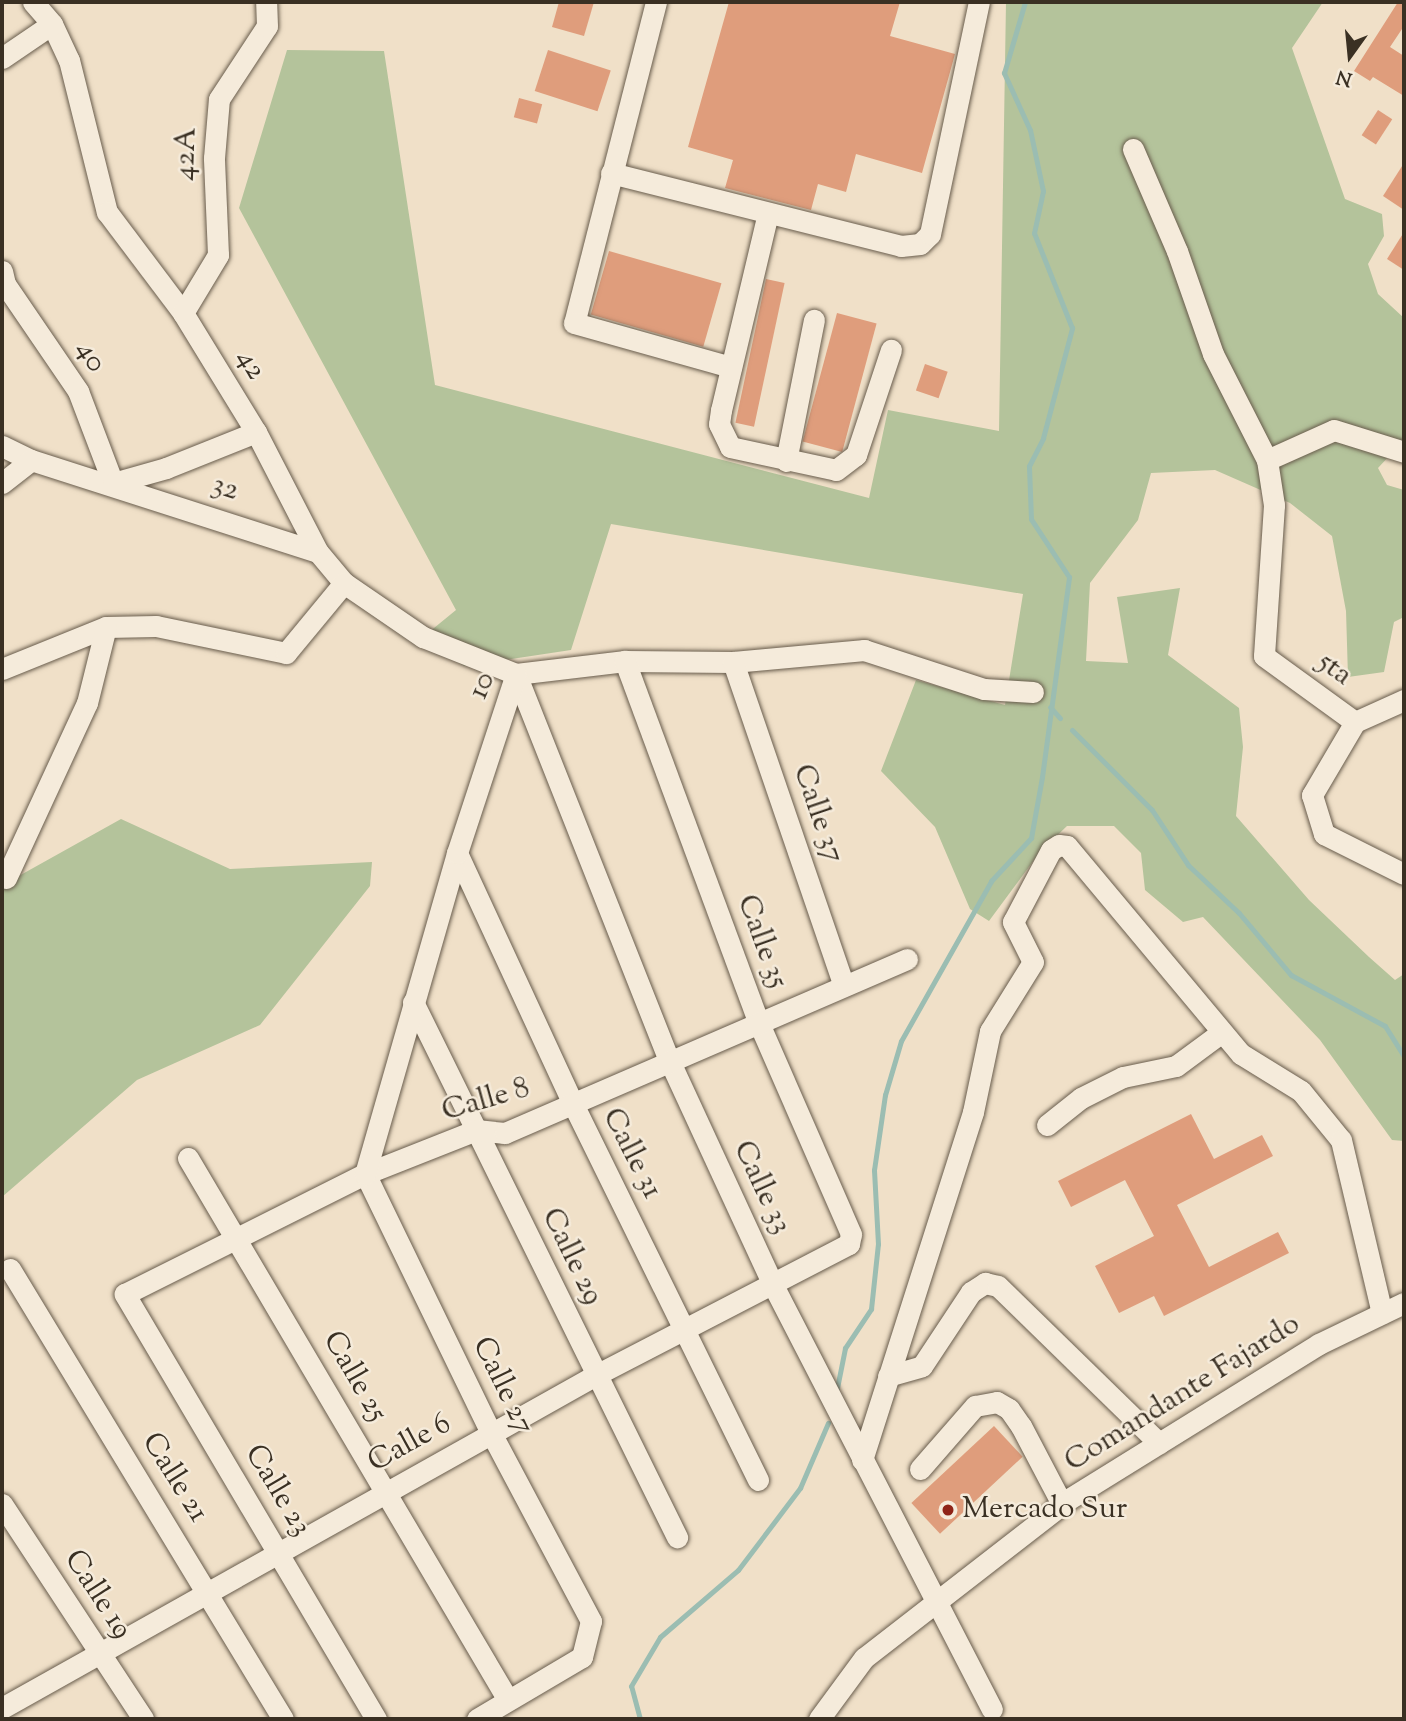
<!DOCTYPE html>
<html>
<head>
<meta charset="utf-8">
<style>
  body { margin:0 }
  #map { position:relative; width:1406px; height:1721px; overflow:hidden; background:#f0e0c8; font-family:"Sorts Mill Goudy",serif }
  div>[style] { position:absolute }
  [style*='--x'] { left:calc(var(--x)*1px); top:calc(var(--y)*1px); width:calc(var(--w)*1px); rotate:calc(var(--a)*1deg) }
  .green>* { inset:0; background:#b4c39b }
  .stream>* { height:5px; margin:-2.5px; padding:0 2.5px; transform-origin:2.5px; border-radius:2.5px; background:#9bbdb2 }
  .building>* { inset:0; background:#df9d7c; transform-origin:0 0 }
  .roads { filter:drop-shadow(0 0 2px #685c4c) drop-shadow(0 0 2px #685c4c) }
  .minor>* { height:21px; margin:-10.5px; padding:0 10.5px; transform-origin:10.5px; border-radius:10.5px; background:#f5ebdb }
  .dots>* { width:19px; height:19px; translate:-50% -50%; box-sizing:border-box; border:4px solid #f5ebdb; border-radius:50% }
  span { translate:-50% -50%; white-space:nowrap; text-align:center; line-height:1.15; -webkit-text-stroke:5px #f5ebdb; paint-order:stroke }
  .street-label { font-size:30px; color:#3a3023 }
  .poi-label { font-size:30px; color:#3a3023 }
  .left { translate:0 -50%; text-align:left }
  .frame { position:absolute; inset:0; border:4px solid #3a3023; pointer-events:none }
  .north { position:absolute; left:1315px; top:21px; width:70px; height:70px; -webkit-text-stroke:5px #f5ebdb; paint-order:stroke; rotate:195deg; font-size:19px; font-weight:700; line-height:28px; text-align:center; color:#3a3023 }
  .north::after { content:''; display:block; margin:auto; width:24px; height:32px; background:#3a3023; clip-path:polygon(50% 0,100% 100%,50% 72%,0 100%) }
</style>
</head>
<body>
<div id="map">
  <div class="green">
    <i style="clip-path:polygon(1006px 2px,1323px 2px,1292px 48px,1345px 199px,1382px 214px,1384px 236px,1368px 264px,1378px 294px,1404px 318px,1404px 440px,1378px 468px,1387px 485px,1404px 490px,1404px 617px,1394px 622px,1384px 672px,1348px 677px,1346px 611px,1332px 536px,1290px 503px,1215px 470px,1151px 473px,1138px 520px,1090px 583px,1086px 661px,1128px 663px,1117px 597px,1180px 588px,1168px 655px,1239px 708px,1243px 747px,1236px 816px,1309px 900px,1369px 957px,1395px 980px,1404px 974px,1404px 1141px,1392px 1140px,1320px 1040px,1203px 917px,1183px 922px,1145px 890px,1141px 853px,1114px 826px,1067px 826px,1040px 852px,989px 921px,970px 909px,935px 827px,881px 771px,916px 680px,1005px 705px,1023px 594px,611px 524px,571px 650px,464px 666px,423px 637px,456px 610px,239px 208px,287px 50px,384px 51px,435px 385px,869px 498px,888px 410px,999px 431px)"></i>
    <i style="clip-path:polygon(121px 819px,230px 869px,372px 862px,370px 886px,260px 1025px,137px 1080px,2px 1197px,2px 866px,17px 877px)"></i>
  </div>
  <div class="stream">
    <i style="--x:1050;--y:707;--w:15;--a:48"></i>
    <i style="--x:1072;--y:730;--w:113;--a:45"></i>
    <i style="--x:1152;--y:810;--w:66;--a:56.8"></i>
    <i style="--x:1188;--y:865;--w:70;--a:43.3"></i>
    <i style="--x:1239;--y:913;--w:81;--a:50"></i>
    <i style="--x:1291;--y:975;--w:107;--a:28.5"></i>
    <i style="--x:1385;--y:1026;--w:36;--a:58"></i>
    <i style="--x:836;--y:1393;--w:46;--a:-78.7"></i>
    <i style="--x:845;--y:1348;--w:47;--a:-56.3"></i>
    <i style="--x:871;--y:1309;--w:65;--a:-83.9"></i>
    <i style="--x:878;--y:1244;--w:74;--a:-93.1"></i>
    <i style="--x:874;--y:1170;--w:76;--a:-81.7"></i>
    <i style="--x:885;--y:1095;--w:56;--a:-73.5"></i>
    <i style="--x:901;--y:1041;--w:184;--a:-60.6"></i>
    <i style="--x:991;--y:881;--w:59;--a:-47.1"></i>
    <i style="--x:1031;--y:838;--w:62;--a:-79.8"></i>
    <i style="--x:1042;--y:777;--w:202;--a:-82.3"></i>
    <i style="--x:1069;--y:577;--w:69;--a:-123.2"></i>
    <i style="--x:1031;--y:519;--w:53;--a:-92.2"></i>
    <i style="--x:1029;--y:466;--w:31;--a:-63"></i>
    <i style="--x:1043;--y:438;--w:114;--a:-75.2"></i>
    <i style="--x:1072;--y:328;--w:102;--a:-111.8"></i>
    <i style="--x:1034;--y:233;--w:43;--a:-77.9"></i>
    <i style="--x:1043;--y:191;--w:62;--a:-102"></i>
    <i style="--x:1030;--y:130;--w:63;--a:-114.5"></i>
    <i style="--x:1004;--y:73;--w:74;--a:-73.5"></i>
    <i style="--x:640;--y:1719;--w:34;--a:-105"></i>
    <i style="--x:631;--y:1686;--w:57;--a:-59.4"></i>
    <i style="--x:660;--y:1637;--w:103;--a:-40.7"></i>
    <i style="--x:738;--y:1570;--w:103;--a:-52.9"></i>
    <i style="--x:800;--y:1488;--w:71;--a:-66.7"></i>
  </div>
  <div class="building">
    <i style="clip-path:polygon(559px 2px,594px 2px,584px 36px,552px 27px)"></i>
    <i style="clip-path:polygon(729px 2px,900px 2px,890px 36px,955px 54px,922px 173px,856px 154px,846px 192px,818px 184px,811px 210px,725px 188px,733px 160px,688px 147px)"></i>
    <i style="clip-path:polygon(1398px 2px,1404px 2px,1404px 26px,1390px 47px,1404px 56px,1404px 96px,1373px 77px,1370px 81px,1354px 71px)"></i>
    <i style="left:548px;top:50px;width:66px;height:43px;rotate:18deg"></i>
    <i style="left:519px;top:98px;width:24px;height:20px;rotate:15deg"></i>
    <i style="left:1378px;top:110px;width:17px;height:30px;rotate:33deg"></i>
    <i style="clip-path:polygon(1404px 163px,1404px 210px,1383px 196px)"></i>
    <i style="clip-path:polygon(1404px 232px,1404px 270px,1387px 259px)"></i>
    <i style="left:609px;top:251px;width:117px;height:66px;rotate:16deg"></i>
    <i style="left:766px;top:279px;width:19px;height:147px;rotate:12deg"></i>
    <i style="left:837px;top:313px;width:41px;height:133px;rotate:15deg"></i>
    <i style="left:925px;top:364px;width:24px;height:28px;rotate:19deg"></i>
    <i style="clip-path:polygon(1191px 1114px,1214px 1159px,1262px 1135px,1273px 1156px,1177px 1205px,1209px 1267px,1278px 1232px,1289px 1253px,1164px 1316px,1154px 1296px,1119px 1313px,1095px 1266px,1154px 1236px,1125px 1180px,1071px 1207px,1058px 1181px)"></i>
    <i style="left:994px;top:1426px;width:42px;height:113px;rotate:47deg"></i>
  </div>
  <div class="roads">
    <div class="minor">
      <i style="--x:33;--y:2;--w:29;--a:49"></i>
      <i style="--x:52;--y:24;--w:40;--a:65"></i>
      <i style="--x:69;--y:60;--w:157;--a:76"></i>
      <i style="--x:107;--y:212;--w:126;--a:53"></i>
      <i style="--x:183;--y:313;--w:140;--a:58.5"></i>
      <i style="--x:256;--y:432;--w:135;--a:62.7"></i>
      <i style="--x:318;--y:552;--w:40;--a:50"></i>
      <i style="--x:344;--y:583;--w:96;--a:34.4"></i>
      <i style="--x:423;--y:637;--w:100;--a:21.7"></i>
      <i style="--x:516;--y:674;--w:110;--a:-6.8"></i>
      <i style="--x:625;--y:661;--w:108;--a:0.5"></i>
      <i style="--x:733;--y:662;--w:132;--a:-5.2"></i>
      <i style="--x:864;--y:650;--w:126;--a:18"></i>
      <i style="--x:984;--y:689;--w:49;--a:3.5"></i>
      <i style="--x:656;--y:2;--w:331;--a:104.3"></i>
      <i style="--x:574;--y:323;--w:163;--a:15.7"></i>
      <i style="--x:2;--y:58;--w:60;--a:-34.2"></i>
      <i style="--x:1133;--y:149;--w:111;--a:66.7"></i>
      <i style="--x:1177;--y:251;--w:109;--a:70.7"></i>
      <i style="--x:1213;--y:354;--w:119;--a:63"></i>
      <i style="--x:1267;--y:460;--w:46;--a:81.2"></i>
      <i style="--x:1274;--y:505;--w:151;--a:93.8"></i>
      <i style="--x:1264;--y:656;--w:112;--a:36"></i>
      <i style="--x:611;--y:173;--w:299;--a:14.1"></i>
      <i style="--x:901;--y:246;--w:19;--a:-6"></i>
      <i style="--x:920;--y:244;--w:14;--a:-45"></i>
      <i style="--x:930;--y:234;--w:237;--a:-78.1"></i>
      <i style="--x:768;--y:213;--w:203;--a:103.4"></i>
      <i style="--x:721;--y:410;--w:14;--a:98"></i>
      <i style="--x:719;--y:424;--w:25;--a:64"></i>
      <i style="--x:730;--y:447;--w:108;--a:12.2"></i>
      <i style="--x:836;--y:470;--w:25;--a:-37"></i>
      <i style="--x:856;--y:455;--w:111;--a:-71.6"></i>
      <i style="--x:2;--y:271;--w:13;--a:77"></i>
      <i style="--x:5;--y:284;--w:130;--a:55.7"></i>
      <i style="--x:78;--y:391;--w:98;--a:69.2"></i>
      <i style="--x:183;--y:313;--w:68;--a:-58.9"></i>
      <i style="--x:218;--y:255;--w:97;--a:-92.4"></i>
      <i style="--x:214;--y:158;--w:59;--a:-85.2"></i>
      <i style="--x:219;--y:99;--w:87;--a:-56.7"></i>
      <i style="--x:267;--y:26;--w:24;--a:-92"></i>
      <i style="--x:2;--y:446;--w:32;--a:26"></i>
      <i style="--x:31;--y:460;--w:301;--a:17.8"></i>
      <i style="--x:1267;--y:460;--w:73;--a:-24.1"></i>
      <i style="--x:1334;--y:430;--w:73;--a:17.4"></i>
      <i style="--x:786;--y:461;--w:144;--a:-78.8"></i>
      <i style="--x:2;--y:483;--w:37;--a:-38"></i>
      <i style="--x:113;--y:483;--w:55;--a:-15.8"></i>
      <i style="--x:166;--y:468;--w:97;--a:-21.8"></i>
      <i style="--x:733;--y:662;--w:342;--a:71.1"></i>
      <i style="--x:2;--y:669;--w:112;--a:-22"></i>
      <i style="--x:106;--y:627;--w:50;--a:-1.1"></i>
      <i style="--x:156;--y:626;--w:133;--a:11.7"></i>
      <i style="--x:286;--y:653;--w:91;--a:-50.4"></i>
      <i style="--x:516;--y:674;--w:417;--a:68.4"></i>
      <i style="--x:670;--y:1062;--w:248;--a:65.2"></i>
      <i style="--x:774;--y:1287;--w:475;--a:62.7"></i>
      <i style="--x:1355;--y:722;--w:85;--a:120.5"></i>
      <i style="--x:1312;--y:795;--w:41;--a:72.9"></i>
      <i style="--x:1324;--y:834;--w:89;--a:26.6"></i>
      <i style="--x:1355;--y:722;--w:54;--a:-24.2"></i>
      <i style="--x:457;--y:853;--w:277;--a:65.2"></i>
      <i style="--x:573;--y:1104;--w:419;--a:63.8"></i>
      <i style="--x:6;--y:878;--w:193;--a:-65.2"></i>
      <i style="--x:87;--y:703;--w:78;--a:-76"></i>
      <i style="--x:413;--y:1002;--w:597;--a:63.74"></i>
      <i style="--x:1047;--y:1125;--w:43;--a:-38.5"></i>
      <i style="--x:1081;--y:1098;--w:47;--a:-26.6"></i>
      <i style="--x:1123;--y:1077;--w:54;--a:-11.7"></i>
      <i style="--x:1176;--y:1066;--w:57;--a:-36.5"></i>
      <i style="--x:188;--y:1158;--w:629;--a:59.44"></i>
      <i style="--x:10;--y:1269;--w:526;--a:58.76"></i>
      <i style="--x:888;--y:1376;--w:35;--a:-16"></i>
      <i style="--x:922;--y:1366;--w:89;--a:-56.5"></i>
      <i style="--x:971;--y:1292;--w:17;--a:-33"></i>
      <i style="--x:985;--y:1283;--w:13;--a:13"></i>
      <i style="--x:998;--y:1286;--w:225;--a:44.3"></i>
      <i style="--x:862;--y:1460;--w:365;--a:-72.3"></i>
      <i style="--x:973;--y:1112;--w:83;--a:-78.1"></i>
      <i style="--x:990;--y:1031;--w:81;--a:-58.1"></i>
      <i style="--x:1033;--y:962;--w:45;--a:-116.6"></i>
      <i style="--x:1013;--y:922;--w:81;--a:-62.2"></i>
      <i style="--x:1051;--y:850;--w:9;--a:-32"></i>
      <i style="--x:1059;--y:845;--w:8;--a:7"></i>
      <i style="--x:1067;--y:846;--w:271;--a:50.1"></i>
      <i style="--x:1241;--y:1054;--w:70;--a:31.7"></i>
      <i style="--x:1301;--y:1091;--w:63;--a:50.8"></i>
      <i style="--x:1341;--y:1140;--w:178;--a:76.7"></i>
      <i style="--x:920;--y:1469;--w:84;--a:-48.9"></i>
      <i style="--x:975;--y:1406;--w:22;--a:-10"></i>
      <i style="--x:997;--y:1402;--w:14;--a:30"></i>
      <i style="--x:1009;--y:1409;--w:21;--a:55"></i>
      <i style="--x:1021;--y:1426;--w:88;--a:62.3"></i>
      <i style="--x:2;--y:1504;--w:257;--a:56.7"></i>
      <i style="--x:2;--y:1708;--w:681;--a:-29.28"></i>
      <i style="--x:596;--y:1375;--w:285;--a:-27.4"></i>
      <i style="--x:849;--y:1244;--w:10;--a:-79"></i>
      <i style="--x:851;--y:1234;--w:232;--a:-113.6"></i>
      <i style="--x:758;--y:1021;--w:384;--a:-110.3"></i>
      <i style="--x:376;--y:1719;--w:494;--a:-120.6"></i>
      <i style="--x:125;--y:1294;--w:268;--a:-26.6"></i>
      <i style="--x:365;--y:1174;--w:119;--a:-21.6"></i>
      <i style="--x:476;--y:1130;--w:29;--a:6"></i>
      <i style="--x:505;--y:1133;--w:438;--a:-23.4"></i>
      <i style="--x:477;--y:1719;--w:122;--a:-30.6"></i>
      <i style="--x:582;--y:1657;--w:37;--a:-76"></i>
      <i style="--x:591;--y:1621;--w:213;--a:-118"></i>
      <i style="--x:491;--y:1433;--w:288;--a:-115.9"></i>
      <i style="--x:365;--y:1174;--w:334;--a:-74"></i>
      <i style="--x:457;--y:853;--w:188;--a:-71.8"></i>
      <i style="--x:819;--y:1719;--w:76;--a:-53.6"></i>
      <i style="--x:864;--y:1658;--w:259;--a:-37.8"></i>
      <i style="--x:1069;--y:1499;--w:294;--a:-31.8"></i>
      <i style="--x:1319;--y:1344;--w:94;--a:-25.8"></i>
    </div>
  </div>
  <div class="dots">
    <i style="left:948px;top:1510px;background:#8f2418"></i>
  </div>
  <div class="street-label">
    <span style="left:187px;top:154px;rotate:-88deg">42A</span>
    <span style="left:90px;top:357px;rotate:58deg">40</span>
    <span style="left:250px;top:365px;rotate:59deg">42</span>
    <span style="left:225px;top:489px;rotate:18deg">32</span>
    <span style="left:1334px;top:670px;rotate:36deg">5ta</span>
    <span style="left:483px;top:686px;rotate:-67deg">10</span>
    <span style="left:817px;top:814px;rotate:71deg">Calle 37</span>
    <span style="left:761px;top:942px;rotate:70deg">Calle 35</span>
    <span style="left:486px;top:1101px;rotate:-16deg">Calle 8</span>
    <span style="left:631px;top:1154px;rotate:63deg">Calle 31</span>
    <span style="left:761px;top:1188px;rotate:65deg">Calle 33</span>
    <span style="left:571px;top:1257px;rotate:64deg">Calle 29</span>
    <span style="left:354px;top:1377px;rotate:60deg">Calle 25</span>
    <span style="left:502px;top:1386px;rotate:64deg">Calle 27</span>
    <span style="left:1183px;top:1394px;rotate:-32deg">Comandante Fajardo</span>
    <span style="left:410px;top:1444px;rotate:-29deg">Calle 6</span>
    <span style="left:174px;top:1478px;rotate:58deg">Calle 21</span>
    <span style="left:277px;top:1491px;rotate:59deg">Calle 23</span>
    <span style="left:97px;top:1595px;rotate:57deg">Calle 19</span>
  </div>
  <div class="poi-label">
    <span class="left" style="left:962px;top:1510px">Mercado Sur</span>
  </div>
  <div class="frame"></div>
  <div class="north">N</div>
</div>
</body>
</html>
